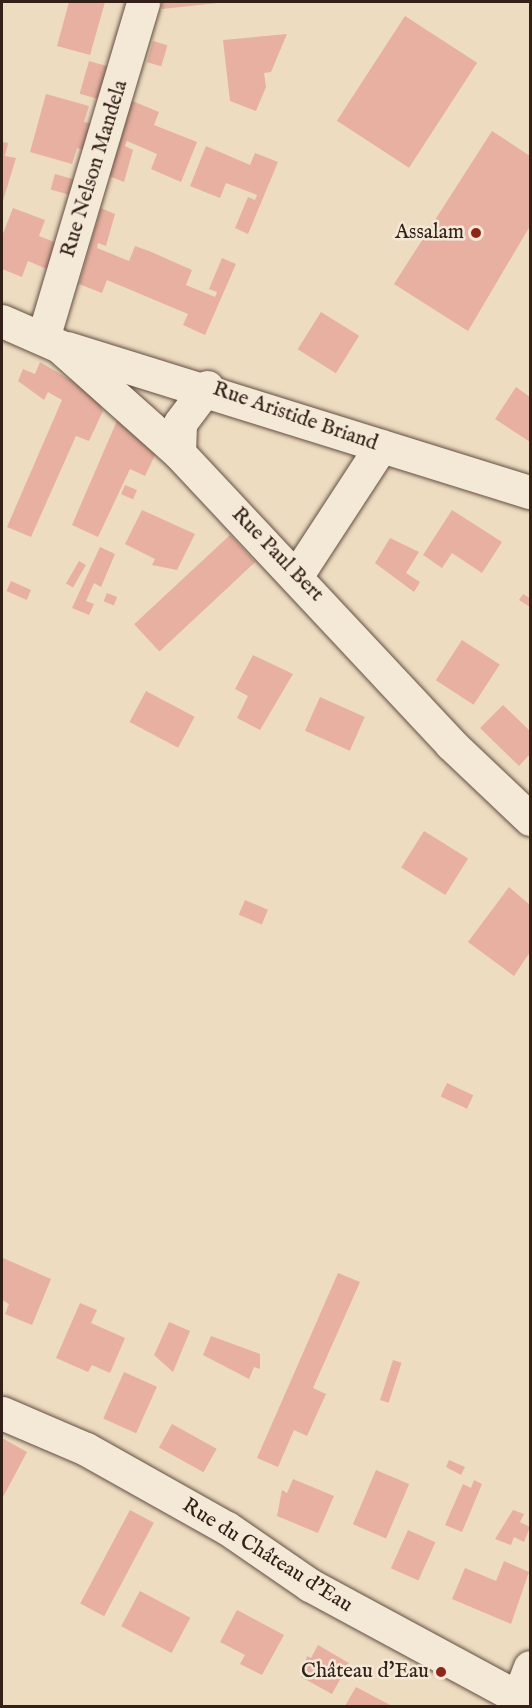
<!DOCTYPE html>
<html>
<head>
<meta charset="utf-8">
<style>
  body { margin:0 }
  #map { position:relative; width:532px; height:1708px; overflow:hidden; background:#eedcc1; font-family:"IM FELL English",serif }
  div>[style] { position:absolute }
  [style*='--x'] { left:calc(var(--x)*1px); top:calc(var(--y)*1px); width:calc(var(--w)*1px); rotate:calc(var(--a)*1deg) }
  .building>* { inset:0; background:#e7b0a0; transform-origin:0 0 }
  .roads { filter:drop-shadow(0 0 2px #624f42) drop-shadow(0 0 2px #624f42) }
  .street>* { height:33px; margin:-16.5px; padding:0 16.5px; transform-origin:16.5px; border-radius:16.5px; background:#f4e8d7 }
  .secondary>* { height:33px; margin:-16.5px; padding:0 16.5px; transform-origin:16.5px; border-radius:16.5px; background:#f4e8d7 }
  .dots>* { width:16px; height:16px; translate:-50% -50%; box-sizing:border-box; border:3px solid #f4e8d7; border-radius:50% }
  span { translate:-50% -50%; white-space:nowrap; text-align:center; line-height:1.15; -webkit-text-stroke:5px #f4e8d7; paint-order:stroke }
  .street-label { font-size:21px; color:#332018 }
  .poi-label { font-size:21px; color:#332018 }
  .right { translate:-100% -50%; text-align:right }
  .frame { position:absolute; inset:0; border:3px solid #332018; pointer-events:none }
</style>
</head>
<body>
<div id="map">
  <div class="building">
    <i style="clip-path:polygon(69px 2px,105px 2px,90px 55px,57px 46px)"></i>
    <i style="clip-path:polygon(161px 2px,218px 2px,218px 3px,162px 9px)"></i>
    <i style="left:405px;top:16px;width:86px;height:125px;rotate:33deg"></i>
    <i style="clip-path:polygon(287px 34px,271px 72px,264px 73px,266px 87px,256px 111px,230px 101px,223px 40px)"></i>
    <i style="left:153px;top:41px;width:15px;height:22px;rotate:16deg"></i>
    <i style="left:89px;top:61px;width:22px;height:34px;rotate:16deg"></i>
    <i style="clip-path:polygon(46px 94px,89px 106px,84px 122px,94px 124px,87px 151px,77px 148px,72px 164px,30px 152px)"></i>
    <i style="clip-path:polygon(130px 100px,159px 112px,154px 125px,197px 142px,181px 182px,151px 169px,157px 154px,127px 141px,125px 146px,133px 150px,124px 182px,109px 176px)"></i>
    <i style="clip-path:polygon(492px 131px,530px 156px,530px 226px,468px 331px,394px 284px)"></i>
    <i style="clip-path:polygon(2px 142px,8px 143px,5px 156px,16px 158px,2px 204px)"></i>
    <i style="clip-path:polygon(206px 146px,250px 165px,255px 153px,278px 162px,248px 234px,235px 228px,248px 197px,255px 200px,257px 195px,226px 183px,220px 198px,190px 186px)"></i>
    <i style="left:55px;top:174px;width:22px;height:16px;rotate:16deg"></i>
    <i style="clip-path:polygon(13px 208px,45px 220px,39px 236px,59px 244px,49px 270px,28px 261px,22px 277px,2px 269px,2px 236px)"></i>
    <i style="clip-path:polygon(101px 208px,115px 214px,106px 246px,98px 243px,97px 248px,129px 261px,135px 246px,149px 251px,192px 270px,186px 285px,215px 297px,217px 292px,209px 289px,222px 258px,236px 264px,205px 335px,183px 325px,188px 314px,107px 280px,102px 293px,79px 284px)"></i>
    <i style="left:321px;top:312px;width:45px;height:44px;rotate:32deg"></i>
    <i style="clip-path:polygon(40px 362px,94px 394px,103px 411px,89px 441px,76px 436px,31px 537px,7px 527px,62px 400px,48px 392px,44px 400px,18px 381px,23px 369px,35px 374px)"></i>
    <i style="clip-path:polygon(516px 387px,530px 397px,530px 442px,495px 419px)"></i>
    <i style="clip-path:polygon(119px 416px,156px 453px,145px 476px,130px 469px,98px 537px,72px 525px)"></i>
    <i style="left:125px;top:485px;width:13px;height:10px;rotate:23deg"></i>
    <i style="clip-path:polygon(142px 510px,195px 534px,177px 570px,152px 565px,155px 559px,125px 544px)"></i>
    <i style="clip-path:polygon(452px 510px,502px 542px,482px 573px,452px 553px,442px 568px,423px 555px)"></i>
    <i style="left:230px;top:535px;width:37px;height:131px;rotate:47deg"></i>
    <i style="clip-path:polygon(390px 538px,419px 552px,406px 573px,420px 582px,414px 592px,375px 563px)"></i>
    <i style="clip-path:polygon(100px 547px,115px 554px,101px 587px,94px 583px,86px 601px,94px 604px,89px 615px,72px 608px)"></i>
    <i style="left:79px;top:561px;width:8px;height:26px;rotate:30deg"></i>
    <i style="left:11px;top:581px;width:22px;height:11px;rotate:24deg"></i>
    <i style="left:107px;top:593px;width:11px;height:9px;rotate:22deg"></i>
    <i style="clip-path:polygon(523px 594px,530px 598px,530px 607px,519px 600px)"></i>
    <i style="left:462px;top:640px;width:45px;height:48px;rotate:33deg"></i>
    <i style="clip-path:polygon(253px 655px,293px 674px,260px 730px,237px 718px,248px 696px,235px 689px)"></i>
    <i style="left:146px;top:691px;width:55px;height:35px;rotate:28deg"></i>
    <i style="left:320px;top:697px;width:49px;height:37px;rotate:24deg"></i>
    <i style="clip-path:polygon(503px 705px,530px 731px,530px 754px,519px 766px,480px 728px)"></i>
    <i style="left:424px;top:831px;width:52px;height:43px;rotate:32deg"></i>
    <i style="clip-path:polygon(509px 887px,530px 905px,530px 952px,514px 976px,468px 942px)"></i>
    <i style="left:245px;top:900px;width:25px;height:16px;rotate:23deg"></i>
    <i style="left:447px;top:1083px;width:29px;height:15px;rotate:25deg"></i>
    <i style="clip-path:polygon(3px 1258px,51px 1279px,32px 1325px,5px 1314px,9px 1304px,2px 1300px)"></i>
    <i style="clip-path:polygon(338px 1273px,360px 1282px,313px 1388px,326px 1394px,307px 1436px,294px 1430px,278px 1467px,257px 1458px)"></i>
    <i style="clip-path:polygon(80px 1303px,97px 1310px,91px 1323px,125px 1338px,110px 1373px,92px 1365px,88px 1372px,56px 1358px)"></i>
    <i style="clip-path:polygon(169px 1322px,190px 1331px,173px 1372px,154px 1355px)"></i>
    <i style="clip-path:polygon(211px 1336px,260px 1354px,260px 1369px,254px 1367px,249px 1379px,203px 1355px)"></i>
    <i style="left:393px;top:1360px;width:9px;height:42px;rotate:18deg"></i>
    <i style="left:124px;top:1372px;width:36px;height:51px;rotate:24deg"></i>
    <i style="left:172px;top:1424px;width:51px;height:27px;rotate:29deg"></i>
    <i style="clip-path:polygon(2px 1438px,27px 1452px,2px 1499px)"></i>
    <i style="clip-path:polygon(449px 1460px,465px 1467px,461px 1475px,446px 1467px)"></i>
    <i style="left:376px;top:1470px;width:36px;height:59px;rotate:23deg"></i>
    <i style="clip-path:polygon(293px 1479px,334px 1496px,318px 1533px,277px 1516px,282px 1490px,287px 1493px)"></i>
    <i style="clip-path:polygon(474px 1480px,482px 1484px,462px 1532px,445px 1525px,463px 1484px,471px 1488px)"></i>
    <i style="left:130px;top:1510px;width:27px;height:106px;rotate:28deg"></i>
    <i style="clip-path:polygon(513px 1510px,524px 1514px,520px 1522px,530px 1527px,524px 1542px,514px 1537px,511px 1545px,495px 1539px)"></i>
    <i style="left:408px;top:1530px;width:30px;height:42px;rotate:24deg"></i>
    <i style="clip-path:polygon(504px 1561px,529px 1572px,511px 1624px,452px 1599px,465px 1568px,496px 1581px)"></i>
    <i style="left:140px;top:1591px;width:57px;height:40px;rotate:28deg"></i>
    <i style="clip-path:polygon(237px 1610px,284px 1635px,262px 1675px,240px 1664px,245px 1655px,220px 1642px)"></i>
    <i style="clip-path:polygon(318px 1645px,349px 1663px,332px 1694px,301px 1677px,307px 1656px,311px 1658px)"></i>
    <i style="clip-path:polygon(356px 1687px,392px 1706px,345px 1706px)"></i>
  </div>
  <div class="roads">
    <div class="street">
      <i style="--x:2;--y:321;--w:62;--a:23.7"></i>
      <i style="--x:59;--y:346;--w:161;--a:41.7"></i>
      <i style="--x:179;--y:453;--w:398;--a:46.9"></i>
      <i style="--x:451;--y:744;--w:109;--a:43.5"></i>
      <i style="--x:44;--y:335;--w:347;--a:-73.4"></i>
      <i style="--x:67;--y:348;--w:485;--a:17.3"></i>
      <i style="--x:179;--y:453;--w:30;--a:-88"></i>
      <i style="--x:180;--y:423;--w:45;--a:-53.1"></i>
      <i style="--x:297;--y:575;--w:154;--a:-56.9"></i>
      <i style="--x:518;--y:1698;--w:33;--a:-69"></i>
    </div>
    <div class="secondary">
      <i style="--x:2;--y:1413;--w:91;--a:23.2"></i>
      <i style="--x:86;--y:1449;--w:162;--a:29.3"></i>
      <i style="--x:227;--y:1528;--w:101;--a:34.5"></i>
      <i style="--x:310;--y:1585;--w:250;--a:28.4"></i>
    </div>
  </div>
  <div class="dots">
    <i style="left:476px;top:233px;background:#8f2418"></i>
    <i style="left:441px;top:1672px;background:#8f2418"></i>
  </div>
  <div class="street-label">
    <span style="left:95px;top:169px;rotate:-73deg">Rue Nelson Mandela</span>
    <span style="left:295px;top:417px;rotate:19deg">Rue Aristide Briand</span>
    <span style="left:277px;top:555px;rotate:46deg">Rue Paul Bert</span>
    <span style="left:267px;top:1556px;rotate:32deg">Rue du Château d'Eau</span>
  </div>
  <div class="poi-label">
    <span class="right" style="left:464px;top:233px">Assalam</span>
    <span class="right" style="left:429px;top:1672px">Château d'Eau</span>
  </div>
  <div class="frame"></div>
</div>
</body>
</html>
